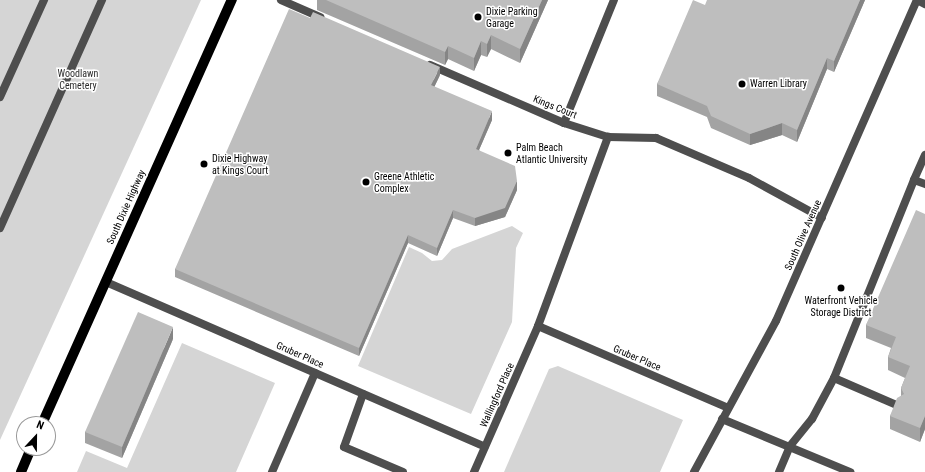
<!DOCTYPE html>
<style>
body{margin:0}
#map{position:relative;width:925px;height:472px;overflow:hidden;background:#fff;font-family:"Roboto Condensed",sans-serif}
div>[style]{position:absolute}
[style*='--x']{left:calc(var(--x)*1px);top:calc(var(--y)*1px);width:calc(var(--w)*1px);rotate:calc(var(--a)*1deg)}
.green>*{inset:0;background:#d5d5d5}
.service>*{height:8px;margin:-4px;padding:0 4px;transform-origin:4px;border-radius:4px;background:#4e4e4e}
.minor>*{height:8px;margin:-4px;padding:0 4px;transform-origin:4px;border-radius:4px;background:#4e4e4e}
.tertiary>*{height:8px;margin:-4px;padding:0 4px;transform-origin:4px;border-radius:4px;background:#4e4e4e}
.primary>*{height:10px;margin:-5px;padding:0 5px;transform-origin:5px;border-radius:5px;background:#000}
.wall>*{inset:0;background:#a3a3a3}
.shaded-wall>*{inset:0;background:#858585}
.building>*{inset:0;background:#bebebe}
.dots>*{width:11px;height:11px;translate:-50% -50%;box-sizing:border-box;border:2px solid #fff;border-radius:50%}
span{translate:-50% -50%;white-space:nowrap;text-align:center;line-height:1.15;-webkit-text-stroke:3px #fff;paint-order:stroke}
.poi-label{font-size:10px;color:#000}
.left{translate:0 -50%;text-align:left}
.park-label{font-size:10px;color:#2c2c2c}
.street-label{font-size:10px;color:#000}
.north{position:absolute;left:16px;top:416px;width:40px;height:40px;box-sizing:border-box;background:#fff;border:1px solid #999;border-radius:50%;rotate:22deg;font-size:11px;font-weight:700;line-height:16px;text-align:center;color:#000}
.north::after{content:'';display:block;margin:auto;width:14px;height:18px;background:#000;clip-path:polygon(50% 0,100% 100%,50% 72%,0 100%)}
</style>
<div id="map">
<div class="green">
<i style="clip-path:polygon(0 0,201px 0,0 440px)"></i>
<i style="clip-path:polygon(512px 226px,523px 233px,516px 248px,512px 322px,471px 414px,358px 366px,409px 247px,422px 253px,432px 261px,442px 260px,452px 249px)"></i>
<i style="clip-path:polygon(182px 343px,275px 383px,236px 472px,77px 472px,86px 451px,127px 468px)"></i>
<i style="clip-path:polygon(558px 366px,683px 420px,660px 472px,504px 472px,549px 369px)"></i>
</div>
<div class="service">
<i style="--x:917;--y:0;--w:9;--a:27"></i>
<i style="--x:0;--y:97;--w:107;--a:-65.6"></i>
<i style="--x:564;--y:123;--w:133;--a:-67.9"></i>
<i style="--x:925;--y:155;--w:27;--a:114"></i>
<i style="--x:914;--y:180;--w:12;--a:20"></i>
<i style="--x:0;--y:228;--w:250;--a:-65.9"></i>
<i style="--x:538;--y:326;--w:202;--a:-69.7"></i>
<i style="--x:834;--y:378;--w:71;--a:23.3"></i>
<i style="--x:363;--y:394;--w:56;--a:109.7"></i>
<i style="--x:344;--y:447;--w:64;--a:23"></i>
<i style="--x:722;--y:419;--w:139;--a:22.5"></i>
<i style="--x:272;--y:472;--w:108;--a:-66.5"></i>
<i style="--x:779;--y:472;--w:28;--a:-67"></i>
<i style="--x:790;--y:446;--w:35;--a:-51"></i>
<i style="--x:812;--y:419;--w:47;--a:-61.8"></i>
<i style="--x:834;--y:378;--w:214;--a:-68"></i>
</div>
<div class="minor">
<i style="--x:281;--y:0;--w:43;--a:23.6"></i>
<i style="--x:430;--y:65;--w:146;--a:23.4"></i>
<i style="--x:564;--y:123;--w:46;--a:17.7"></i>
<i style="--x:608;--y:137;--w:48;--a:1.2"></i>
<i style="--x:656;--y:138;--w:101;--a:23.3"></i>
<i style="--x:749;--y:178;--w:83;--a:28.7"></i>
<i style="--x:106;--y:282;--w:413;--a:23.5"></i>
<i style="--x:474;--y:472;--w:159;--a:-66.3"></i>
<i style="--x:538;--y:326;--w:207;--a:23.3"></i>
</div>
<div class="tertiary">
<i style="--x:694;--y:472;--w:172;--a:-61.5"></i>
<i style="--x:776;--y:321;--w:351;--a:-66.3"></i>
</div>
<div class="primary">
<i style="--x:42;--y:424;--w:465;--a:-65.9"></i>
<i style="--x:21;--y:472;--w:26;--a:-67"></i>
</div>
<div class="wall">
<i style="clip-path:polygon(317px 0,548px 0,520px 63px,491px 49px,487px 57px,481px 55px,474px 71px,448px 59px,445px 65px,317px 10px)"></i>
<i style="clip-path:polygon(865px 0,834px 72px,827px 69px,797px 142px,782px 135px,750px 145px,711px 128px,707px 117px,657px 96px,657px 84px,705px 5px)"></i>
<i style="clip-path:polygon(440px 75px,434px 87px,492px 120px,479px 150px,517px 190px,505px 217px,475px 226px,453px 218px,437px 256px,408px 243px,359px 356px,175px 277px,175px 269px)"></i>
<i style="clip-path:polygon(925px 214px,925px 429px,920px 442px,890px 429px,890px 416px,901px 396px,901px 388px,905px 378px,888px 370px,888px 357px,891px 348px,866px 338px,866px 325px)"></i>
<i style="clip-path:polygon(173px 339px,122px 458px,85px 443px,85px 432px)"></i>
</div>
<div class="shaded-wall">
<i style="clip-path:polygon(542px 0,548px 0,520px 63px,520px 49px)"></i>
<i style="clip-path:polygon(860px 0,865px 0,834px 72px,834px 61px)"></i>
<i style="clip-path:polygon(491px 35px,491px 49px,487px 57px,487px 44px)"></i>
<i style="clip-path:polygon(481px 41px,481px 55px,474px 71px,474px 58px)"></i>
<i style="clip-path:polygon(448px 46px,448px 59px,445px 65px,445px 52px)"></i>
<i style="clip-path:polygon(827px 58px,827px 69px,797px 142px,797px 130px)"></i>
<i style="clip-path:polygon(440px 67px,440px 75px,431px 94px,431px 85px)"></i>
<i style="clip-path:polygon(492px 111px,492px 120px,476px 157px,476px 149px)"></i>
<i style="clip-path:polygon(782px 123px,782px 135px,750px 145px,750px 134px)"></i>
<i style="clip-path:polygon(517px 181px,517px 190px,505px 217px,475px 226px,475px 218px)"></i>
<i style="clip-path:polygon(453px 210px,453px 218px,437px 256px,437px 248px)"></i>
<i style="clip-path:polygon(408px 235px,408px 243px,359px 356px,359px 348px)"></i>
<i style="clip-path:polygon(173px 327px,173px 339px,122px 458px,122px 447px)"></i>
<i style="clip-path:polygon(925px 416px,925px 429px,920px 442px,920px 428px)"></i>
</div>
<div class="building">
<i style="clip-path:polygon(326px 0,542px 0,520px 49px,491px 35px,487px 44px,481px 41px,474px 58px,448px 46px,445px 52px)"></i>
<i style="clip-path:polygon(693px 0,705px 5px,707px 0,860px 0,834px 61px,827px 58px,797px 130px,782px 123px,750px 134px,711px 116px,707px 106px,657px 84px)"></i>
<i style="clip-path:polygon(289px 9px,310px 18px,313px 12px,440px 67px,431px 85px,492px 111px,476px 149px,515px 166px,517px 181px,505px 208px,475px 218px,453px 210px,437px 248px,408px 235px,359px 348px,175px 269px)"></i>
<i style="clip-path:polygon(916px 210px,925px 214px,925px 416px,920px 428px,890px 416px,897px 398px,904px 394px,901px 388px,910px 366px,888px 357px,896px 337px,866px 325px)"></i>
<i style="clip-path:polygon(138px 312px,173px 327px,122px 447px,85px 432px)"></i>
</div>
<div class="dots">
<i style="left:478px;top:17px;background:#000"></i>
<i style="left:742px;top:84px;background:#000"></i>
<i style="left:508px;top:153px;background:#000"></i>
<i style="left:204px;top:164px;background:#000"></i>
<i style="left:366px;top:182px;background:#000"></i>
<i style="left:841px;top:288px;background:#000"></i>
</div>
<div class="poi-label">
<span class="left" style="left:486px;top:17px">Dixie Parking<br>Garage</span>
<span class="left" style="left:750px;top:84px">Warren Library</span>
<span class="left" style="left:516px;top:153px">Palm Beach<br>Atlantic University</span>
<span class="left" style="left:212px;top:164px">Dixie Highway<br>at Kings Court</span>
<span class="left" style="left:374px;top:182px">Greene Athletic<br>Complex</span>
<span style="left:841px;top:306px">Waterfront Vehicle<br>Storage District</span>
</div>
<div class="park-label">
<span style="left:78px;top:79px">Woodlawn<br>Cemetery</span>
</div>
<div class="street-label">
<span style="left:555px;top:107px;rotate:22deg">Kings Court</span>
<span style="left:126px;top:207px;rotate:-66deg">South Dixie Highway</span>
<span style="left:803px;top:235px;rotate:-66deg">South Olive Avenue</span>
<span style="left:300px;top:355px;rotate:24deg">Gruber Place</span>
<span style="left:637px;top:358px;rotate:23deg">Gruber Place</span>
<span style="left:497px;top:395px;rotate:-66deg">Wallingford Place</span>
</div>
<div class="north">N</div>
</div>
